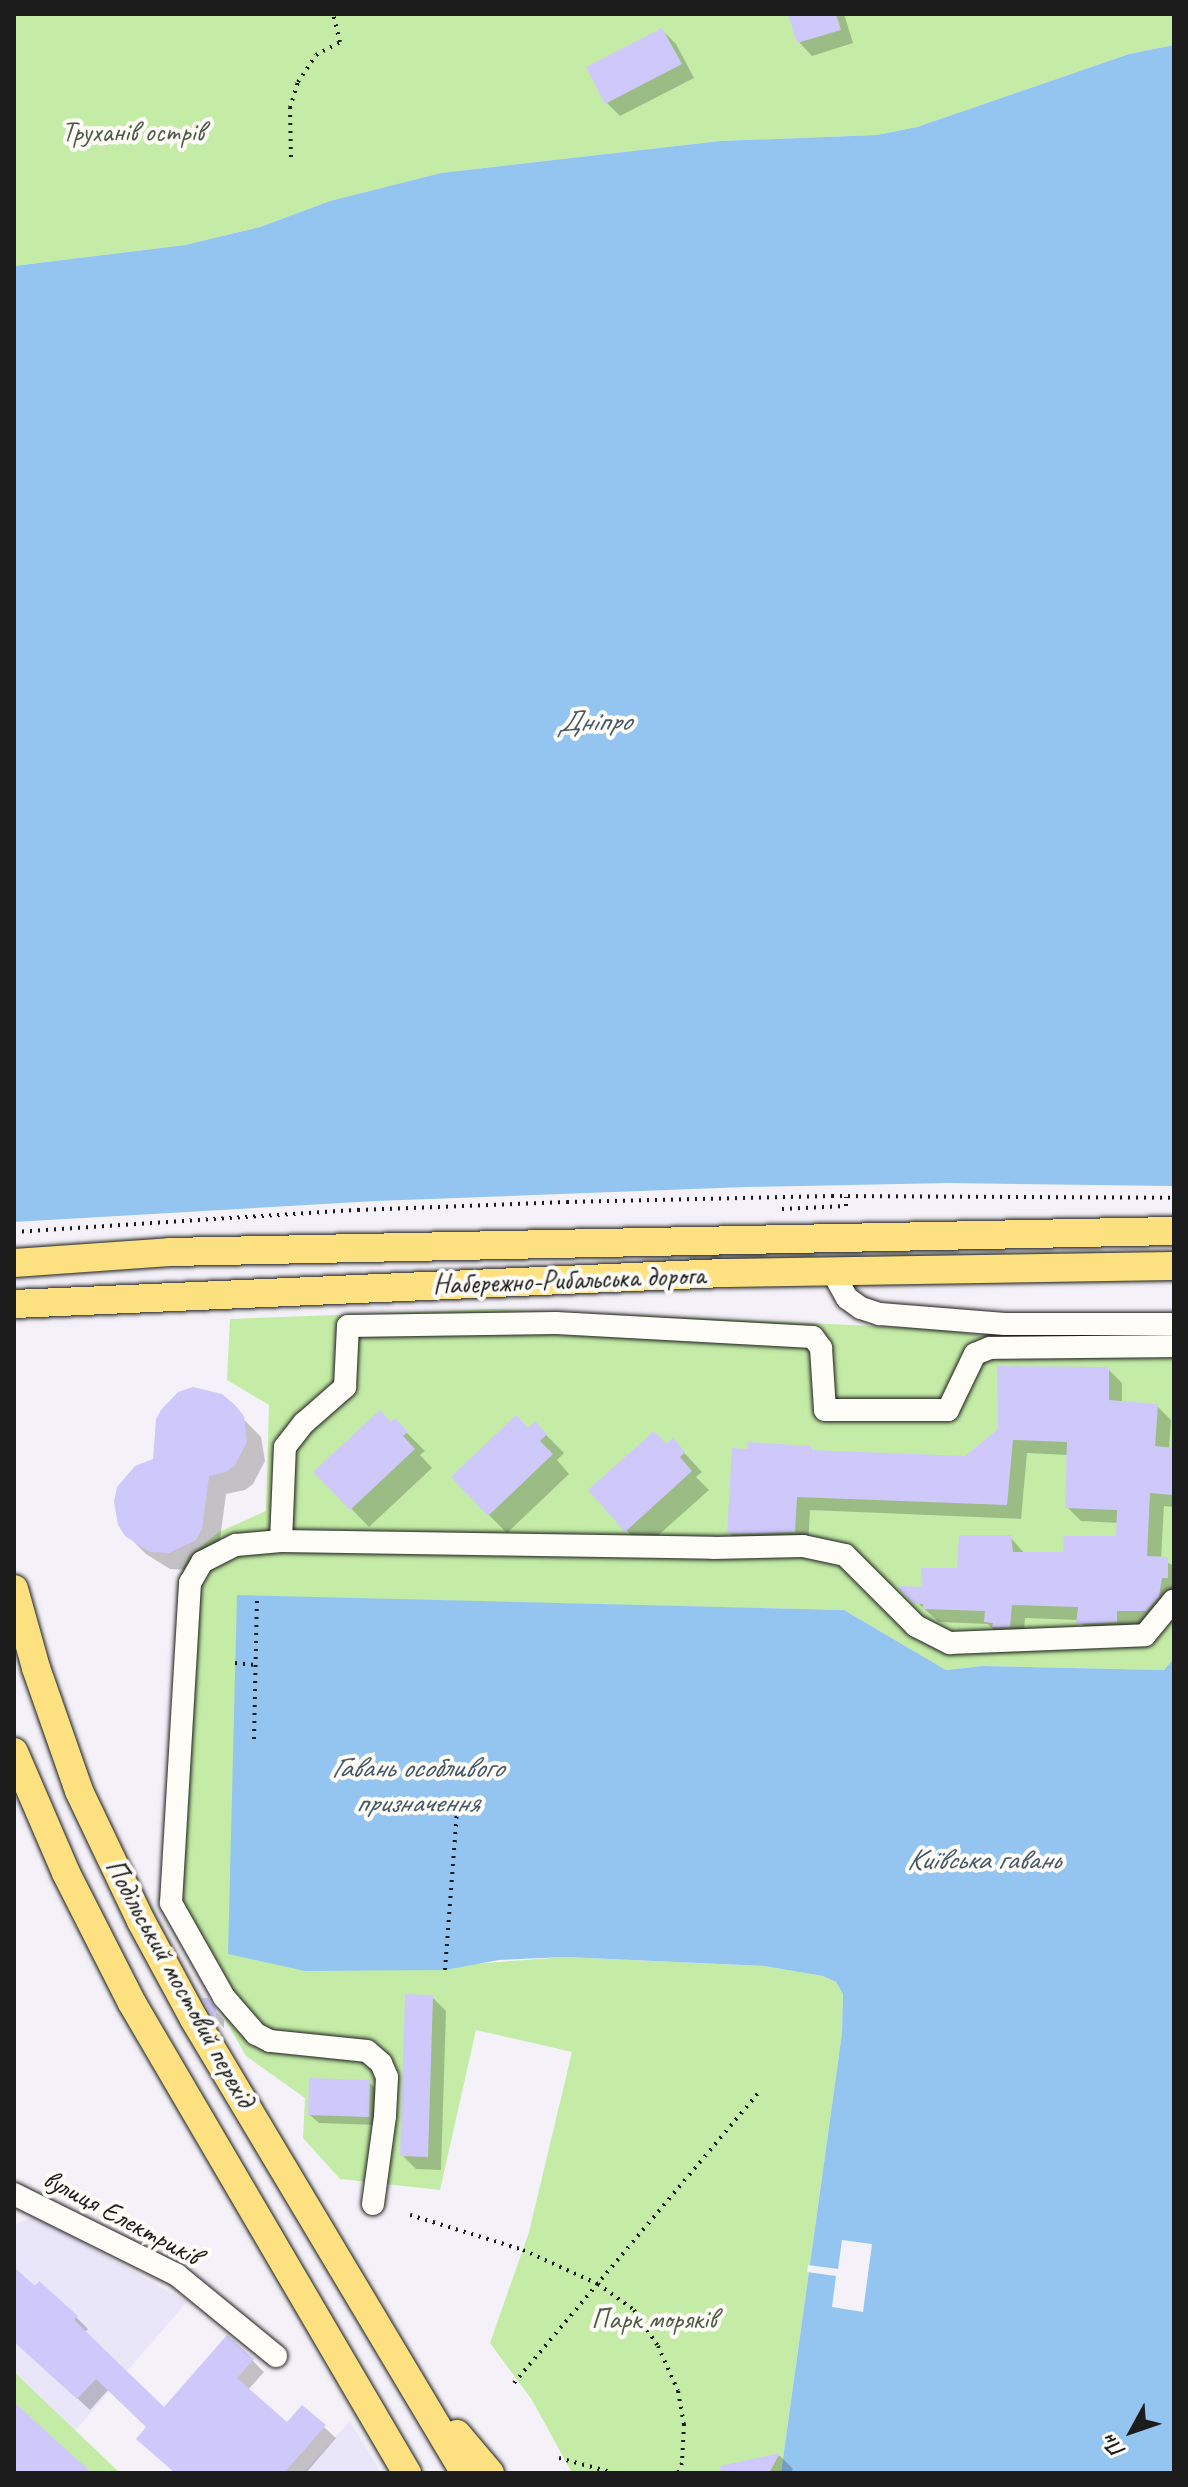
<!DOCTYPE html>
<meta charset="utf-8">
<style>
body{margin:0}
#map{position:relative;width:1188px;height:2487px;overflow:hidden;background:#f4f2f8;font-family:Caveat,sans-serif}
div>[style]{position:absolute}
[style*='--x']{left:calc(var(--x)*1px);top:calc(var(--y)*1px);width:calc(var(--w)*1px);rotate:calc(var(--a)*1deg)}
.built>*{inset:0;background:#e9e6f9}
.green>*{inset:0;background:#c4eca7}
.water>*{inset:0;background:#94c5f0}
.pier>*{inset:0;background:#f4f2f8}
.shadow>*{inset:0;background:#0003}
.building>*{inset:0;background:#cfc9fb}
.path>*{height:4px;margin-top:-2px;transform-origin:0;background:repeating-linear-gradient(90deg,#1c1c1c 0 2px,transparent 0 8px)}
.roads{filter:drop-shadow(0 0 2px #1c1c1c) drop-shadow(0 0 2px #1c1c1c)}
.minor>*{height:22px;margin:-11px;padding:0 11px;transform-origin:11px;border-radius:11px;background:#fdfcf7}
.major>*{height:28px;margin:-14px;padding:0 14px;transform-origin:14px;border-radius:14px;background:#fde080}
span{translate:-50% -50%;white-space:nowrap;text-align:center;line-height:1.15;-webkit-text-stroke:8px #fdfcf7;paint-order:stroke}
.park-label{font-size:28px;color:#4e5a46}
.street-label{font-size:28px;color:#1c1c1c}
.water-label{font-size:30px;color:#465766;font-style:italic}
.frame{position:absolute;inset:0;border:16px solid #1c1c1c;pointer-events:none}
.north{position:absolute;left:1092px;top:2391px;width:80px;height:80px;-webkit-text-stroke:6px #fdfcf7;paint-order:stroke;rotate:230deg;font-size:22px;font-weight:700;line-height:32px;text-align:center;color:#1c1c1c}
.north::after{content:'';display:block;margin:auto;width:28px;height:36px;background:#1c1c1c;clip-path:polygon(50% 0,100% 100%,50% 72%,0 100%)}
</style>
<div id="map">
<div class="built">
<i style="clip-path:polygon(35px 2216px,187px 2302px,67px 2440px,14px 2473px,14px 2225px)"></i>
<i style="clip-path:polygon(350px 2421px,381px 2473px,303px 2473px)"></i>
</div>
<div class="green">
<i style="clip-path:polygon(14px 14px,1174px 14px,1174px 45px,1129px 54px,917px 127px,877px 135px,720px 141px,441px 173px,330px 201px,260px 227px,185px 245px,14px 266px)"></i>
<i style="clip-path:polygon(494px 1309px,940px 1329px,990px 1337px,1174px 1337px,1174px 1658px,1164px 1670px,983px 1666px,946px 1670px,844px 1610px,237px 1596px,473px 1964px,565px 1957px,764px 1966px,823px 1976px,836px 1982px,843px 1994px,842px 2033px,781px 2473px,572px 2473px,532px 2400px,490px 2343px,529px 2232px,572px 2052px,476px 2030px,440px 2190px,340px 2179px,303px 2138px,305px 2098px,246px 2056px,172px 1926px,178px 1579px,188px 1557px,219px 1532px,266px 1511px,269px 1405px,227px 1380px,230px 1319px)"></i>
<i style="clip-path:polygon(14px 2372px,120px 2473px,14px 2473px)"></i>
</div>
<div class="water">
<i style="clip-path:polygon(1174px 45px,1174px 1186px,949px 1183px,746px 1187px,376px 1201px,14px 1222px,14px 266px,185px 245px,260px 227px,330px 201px,441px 173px,720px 141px,877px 135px,917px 127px,1129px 54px)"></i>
<i style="clip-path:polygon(237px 1595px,844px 1610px,946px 1670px,983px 1666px,1164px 1670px,1174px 1658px,1174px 2473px,781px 2473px,842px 2033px,843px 1994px,836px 1982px,823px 1976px,764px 1966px,566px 1957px,499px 1960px,445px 1970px,305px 1971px,228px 1954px)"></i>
</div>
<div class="pier">
<i style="clip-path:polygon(842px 2240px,872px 2244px,863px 2312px,832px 2307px,836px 2276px,807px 2272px,808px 2265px,838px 2269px)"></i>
</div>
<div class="shadow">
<i style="clip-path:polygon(790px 14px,844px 14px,853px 43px,812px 56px,799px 42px)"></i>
<i style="clip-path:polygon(662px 30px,676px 44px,694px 78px,620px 116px,607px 103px)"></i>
<i style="clip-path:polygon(1108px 1369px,1122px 1383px,1122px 1403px,1157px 1406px,1171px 1420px,1169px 1449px,1174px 1450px,1174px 1507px,1164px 1506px,1161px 1559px,1174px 1566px,1174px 1599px,1161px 1625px,1131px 1624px,1131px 1636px,1093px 1637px,1079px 1620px,1025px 1618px,1023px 1640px,1000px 1636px,988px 1624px,939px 1622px,902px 1589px,924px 1589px,1010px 1537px,1025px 1554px,1065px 1554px,1118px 1538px,1119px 1523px,1081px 1521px,1067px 1507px,1068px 1455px,1027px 1453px,1021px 1519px,810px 1510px,808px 1546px,743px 1547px,729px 1533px,810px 1448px,815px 1453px,966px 1458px)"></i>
<i style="clip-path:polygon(221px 1396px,261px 1437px,265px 1461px,253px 1484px,245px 1490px,226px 1494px,219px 1547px,188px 1570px,170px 1569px,146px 1554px,127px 1535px,155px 1460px)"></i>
<i style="clip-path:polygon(395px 1421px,425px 1451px,420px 1455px,432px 1468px,369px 1527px,316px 1472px)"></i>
<i style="clip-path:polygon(535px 1424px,564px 1453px,557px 1460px,569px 1474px,507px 1533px,489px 1515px,529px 1430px)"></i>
<i style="clip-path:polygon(673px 1441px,702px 1472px,696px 1477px,709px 1490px,644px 1548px,626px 1530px)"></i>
<i style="clip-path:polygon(432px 1997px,446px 2011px,441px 2170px,416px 2169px,402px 2155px)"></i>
<i style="clip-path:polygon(205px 2000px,224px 2020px,224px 2028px,217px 2021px)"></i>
<i style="clip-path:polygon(369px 2082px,378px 2091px,377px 2125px,319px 2123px,310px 2115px)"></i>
<i style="clip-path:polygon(14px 2270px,76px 2317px,88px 2329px,84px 2333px,164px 2410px,252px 2360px,264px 2372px,248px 2390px,287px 2425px,324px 2427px,336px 2438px,306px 2473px,176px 2473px,149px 2428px,109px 2389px,90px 2410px,14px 2340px)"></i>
<i style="clip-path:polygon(780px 2456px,793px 2469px,790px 2473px,737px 2473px,754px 2461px)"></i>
</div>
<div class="building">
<i style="clip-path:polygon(788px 14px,836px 14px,841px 30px,797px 43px)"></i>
<i style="clip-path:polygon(662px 28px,682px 64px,605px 104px,586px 67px)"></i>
<i style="clip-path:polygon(997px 1366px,1109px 1367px,1109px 1400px,1158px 1404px,1155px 1446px,1174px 1448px,1174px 1495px,1150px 1493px,1147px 1556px,1168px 1557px,1168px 1578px,1162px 1578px,1159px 1597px,1146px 1611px,1117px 1611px,1117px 1622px,1076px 1624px,1078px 1607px,1012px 1605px,1010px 1627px,992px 1627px,993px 1623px,984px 1622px,985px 1611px,923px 1609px,923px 1604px,914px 1604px,900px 1590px,900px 1586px,922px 1587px,921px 1568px,957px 1568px,959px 1535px,1011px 1535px,1013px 1552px,1063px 1552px,1064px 1536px,1116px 1536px,1117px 1510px,1065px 1508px,1067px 1442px,1013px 1440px,1007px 1505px,797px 1497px,795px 1532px,727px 1534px,732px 1448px,748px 1449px,748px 1442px,811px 1446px,811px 1450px,965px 1456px,998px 1429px)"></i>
<i style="clip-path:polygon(193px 1387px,222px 1394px,235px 1405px,244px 1416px,247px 1442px,235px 1465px,226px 1472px,209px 1476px,202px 1529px,196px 1540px,169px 1553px,150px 1552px,125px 1536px,118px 1525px,114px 1502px,117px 1487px,135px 1466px,153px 1459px,156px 1419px,161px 1410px,178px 1392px)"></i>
<i style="clip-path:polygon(380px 1410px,391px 1422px,395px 1418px,408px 1432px,403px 1436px,415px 1449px,350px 1510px,313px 1472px)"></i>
<i style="clip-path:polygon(516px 1415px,528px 1428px,535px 1421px,547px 1434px,540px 1441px,553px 1454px,488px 1516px,451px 1477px)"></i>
<i style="clip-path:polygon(654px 1431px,666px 1444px,673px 1438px,685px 1452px,680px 1457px,692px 1471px,625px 1532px,588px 1490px)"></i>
<i style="clip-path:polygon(405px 1994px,433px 1995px,428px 2157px,400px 2156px)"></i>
<i style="clip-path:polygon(202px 1998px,208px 1998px,216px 2009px,216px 2022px)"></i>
<i style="clip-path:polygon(309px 2078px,370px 2080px,369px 2117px,308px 2115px)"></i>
<i style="clip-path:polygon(14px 2267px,35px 2286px,39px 2281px,78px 2316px,74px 2320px,164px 2407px,227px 2335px,254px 2359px,237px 2378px,287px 2422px,302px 2405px,326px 2425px,284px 2473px,175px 2473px,136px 2439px,146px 2427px,96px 2379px,77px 2399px,14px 2342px)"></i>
<i style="clip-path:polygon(14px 2402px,92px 2473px,14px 2473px)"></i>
<i style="clip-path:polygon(780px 2453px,769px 2473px,721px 2473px,720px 2466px)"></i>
</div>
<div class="path">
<i style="--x:291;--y:157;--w:49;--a:-91.2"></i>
<i style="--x:290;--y:108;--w:27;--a:-73"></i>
<i style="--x:298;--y:82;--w:32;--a:-56"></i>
<i style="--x:316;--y:55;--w:27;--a:-28"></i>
<i style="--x:340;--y:42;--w:29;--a:-104"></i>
<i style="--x:782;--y:1209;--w:64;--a:-2.7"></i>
<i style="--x:846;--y:1206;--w:9;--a:-90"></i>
<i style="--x:14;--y:1232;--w:345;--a:-3.7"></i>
<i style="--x:358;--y:1210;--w:209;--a:-2.2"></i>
<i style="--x:567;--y:1202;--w:265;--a:-1.3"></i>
<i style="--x:832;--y:1196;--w:342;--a:0.3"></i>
<i style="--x:235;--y:1663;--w:20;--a:6"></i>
<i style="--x:254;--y:1739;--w:143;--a:-88.8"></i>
<i style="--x:445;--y:1970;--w:173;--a:-85.7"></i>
<i style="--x:410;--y:2215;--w:118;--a:17.2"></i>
<i style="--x:523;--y:2250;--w:82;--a:24.4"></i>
<i style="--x:598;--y:2284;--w:44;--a:35.8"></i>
<i style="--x:634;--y:2310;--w:43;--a:56.3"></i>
<i style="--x:658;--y:2346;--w:49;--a:66"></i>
<i style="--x:678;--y:2391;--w:34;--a:80"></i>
<i style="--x:684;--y:2424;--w:39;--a:93"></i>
<i style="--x:682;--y:2463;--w:11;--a:112"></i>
<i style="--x:514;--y:2383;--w:383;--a:-49.9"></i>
<i style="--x:559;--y:2458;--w:57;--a:15.3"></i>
</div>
<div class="roads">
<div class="minor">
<i style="--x:832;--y:1271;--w:31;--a:61"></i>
<i style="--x:847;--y:1298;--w:17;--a:36"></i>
<i style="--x:861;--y:1308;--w:20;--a:18"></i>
<i style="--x:880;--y:1314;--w:125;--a:4.6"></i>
<i style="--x:1005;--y:1324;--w:169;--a:0"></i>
<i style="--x:281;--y:1541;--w:94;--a:-87.6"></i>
<i style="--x:285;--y:1447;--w:31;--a:-52"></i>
<i style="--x:304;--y:1423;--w:55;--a:-41.3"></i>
<i style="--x:345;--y:1387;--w:61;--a:-87.2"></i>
<i style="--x:348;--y:1326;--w:208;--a:-0.8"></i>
<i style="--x:556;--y:1323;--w:257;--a:3.1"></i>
<i style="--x:813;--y:1337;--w:14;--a:54"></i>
<i style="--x:821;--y:1348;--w:62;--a:86.3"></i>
<i style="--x:825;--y:1410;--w:123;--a:0"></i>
<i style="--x:948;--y:1410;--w:62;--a:-64.3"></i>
<i style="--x:975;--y:1354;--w:16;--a:-22"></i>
<i style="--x:990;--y:1348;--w:184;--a:-0.6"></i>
<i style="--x:14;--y:2194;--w:182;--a:26.4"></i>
<i style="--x:177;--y:2275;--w:128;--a:39.3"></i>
<i style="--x:373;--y:2204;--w:89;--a:-82.2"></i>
<i style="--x:385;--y:2116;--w:39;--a:-87"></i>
<i style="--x:387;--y:2077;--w:15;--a:-113"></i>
<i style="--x:381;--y:2063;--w:18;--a:-139"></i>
<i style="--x:367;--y:2051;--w:98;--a:-174.1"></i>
<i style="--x:270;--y:2041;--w:16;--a:-153"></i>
<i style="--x:256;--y:2034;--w:49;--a:-130.9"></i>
<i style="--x:224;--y:1997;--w:108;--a:-119.4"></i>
<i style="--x:171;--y:1903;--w:321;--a:-86.6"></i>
<i style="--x:190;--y:1583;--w:24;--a:-60"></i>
<i style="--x:202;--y:1562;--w:38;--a:-27"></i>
<i style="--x:236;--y:1545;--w:45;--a:-5.1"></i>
<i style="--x:281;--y:1541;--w:432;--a:0.9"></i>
<i style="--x:713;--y:1548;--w:90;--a:-1.3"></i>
<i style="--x:803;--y:1546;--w:43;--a:12.1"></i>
<i style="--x:845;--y:1555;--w:100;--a:45"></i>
<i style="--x:916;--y:1626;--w:38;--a:27"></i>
<i style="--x:950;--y:1643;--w:195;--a:-2.3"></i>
<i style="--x:1145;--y:1635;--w:45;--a:-50.4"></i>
</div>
<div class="major">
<i style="--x:14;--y:1263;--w:156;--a:-4"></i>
<i style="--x:170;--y:1252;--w:1004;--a:-1.2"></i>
<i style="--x:14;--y:1304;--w:712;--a:-2.5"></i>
<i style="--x:725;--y:1273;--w:449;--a:-0.9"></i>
<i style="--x:14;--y:1589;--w:82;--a:74.4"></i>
<i style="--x:36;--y:1668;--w:130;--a:70.7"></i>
<i style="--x:79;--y:1791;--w:144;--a:64.5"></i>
<i style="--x:141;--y:1921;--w:111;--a:61.6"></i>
<i style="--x:194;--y:2019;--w:529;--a:59.17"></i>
<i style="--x:14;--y:1752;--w:132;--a:66.7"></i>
<i style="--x:66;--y:1873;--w:146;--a:63.1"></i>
<i style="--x:132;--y:2003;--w:545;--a:59.67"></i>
<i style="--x:457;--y:2434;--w:51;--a:49.8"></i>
</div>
</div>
<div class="park-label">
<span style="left:133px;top:132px">Труханів острів</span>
<span style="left:654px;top:2319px">Парк моряків</span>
</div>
<div class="street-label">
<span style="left:569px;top:1280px;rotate:-2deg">Набережно-Рибальська дорога</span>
<span style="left:180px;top:1983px;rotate:61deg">Подільський мостовий перехід</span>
<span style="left:122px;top:2217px;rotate:28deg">вулиця Електриків</span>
</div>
<div class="water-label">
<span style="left:594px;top:721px;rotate:-1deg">Дніпро</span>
<span style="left:417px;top:1784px">Гавань особливого<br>призначення</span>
<span style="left:983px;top:1859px">Київська гавань</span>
</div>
<div class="frame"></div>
<div class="north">Пн</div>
</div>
